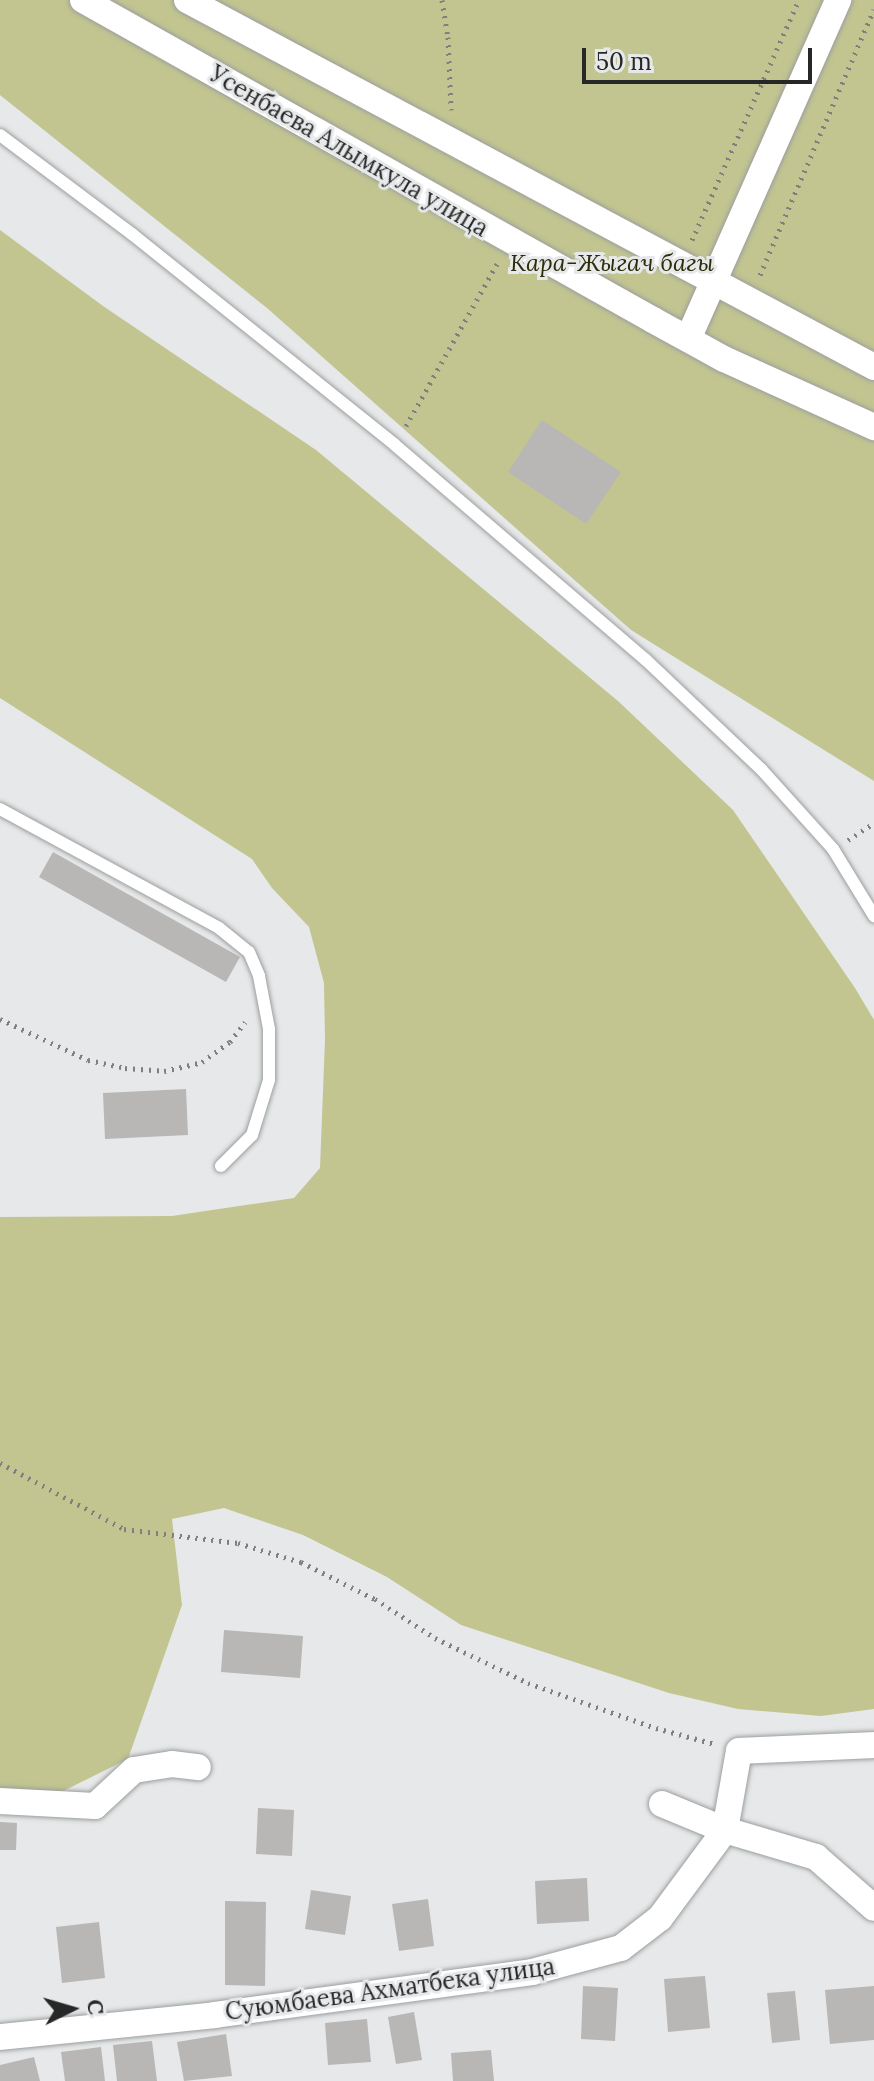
<!DOCTYPE html>
<meta charset="utf-8">
<style>
body{margin:0}
#map{position:relative;width:874px;height:2081px;overflow:hidden;background:#e6e8e9;font-family:Lora,serif}
div>[style]{position:absolute}
[style*='--x']{left:calc(var(--x)*1px);top:calc(var(--y)*1px);width:calc(var(--w)*1px);rotate:calc(var(--a)*1deg)}
.green>*{inset:0;background:#c2c590}
.building>*{inset:0;background:#b8b7b5}
.path>*{height:5px;margin-top:-2.5px;transform-origin:0;background:repeating-linear-gradient(90deg,#7e8080 0 2px,transparent 0 8px)}
.roads{filter:drop-shadow(0 0 2px #9c9e9f) drop-shadow(0 0 2px #9c9e9f)}
.lane>*{height:12px;margin:-6px;padding:0 6px;transform-origin:6px;border-radius:6px;background:#fff}
.street>*{height:26px;margin:-13px;padding:0 13px;transform-origin:13px;border-radius:13px;background:#fff}
span{translate:-50% -50%;white-space:nowrap;text-align:center;line-height:1.15;-webkit-text-stroke:6px #e6e8e9;paint-order:stroke}
.street-label{font-size:24px;color:#262727}
.park-label{font-size:24px;color:#2c2d08;font-style:italic}
.north{position:absolute;left:32px;top:1969px;width:80px;height:80px;-webkit-text-stroke:6px #e6e8e9;paint-order:stroke;rotate:85deg;font-size:22px;font-weight:700;line-height:32px;text-align:center;color:#262727}
.north::after{content:'';display:block;margin:auto;width:28px;height:36px;background:#262727;clip-path:polygon(50% 0,100% 100%,50% 72%,0 100%)}
.scale{position:absolute;left:582px;top:48px;width:230px;height:36px;box-sizing:border-box;border:4px solid #262727;border-top:0;padding-left:10px;font-size:24px;line-height:28px;white-space:nowrap;color:#262727;-webkit-text-stroke:6px #e6e8e9;paint-order:stroke}
</style>
<div id="map">
<div class="green">
<i style="clip-path:polygon(0 0,874px 0,874px 781px,631px 630px,267px 308px,0 95px)"></i>
<i style="clip-path:polygon(0 230px,103px 306px,316px 450px,618px 701px,733px 810px,855px 988px,874px 1020px,874px 1709px,821px 1716px,738px 1709px,669px 1693px,461px 1625px,387px 1577px,303px 1535px,224px 1508px,172px 1519px,182px 1605px,128px 1759px,57px 1794px,0 1791px,0 1217px,172px 1216px,294px 1198px,320px 1168px,325px 1040px,324px 983px,309px 927px,272px 888px,252px 859px,0 698px)"></i>
</div>
<div class="building">
<i style="clip-path:polygon(542px 420px,621px 472px,586px 524px,508px 472px)"></i>
<i style="clip-path:polygon(53px 852px,240px 957px,226px 982px,39px 877px)"></i>
<i style="clip-path:polygon(186px 1089px,188px 1135px,105px 1139px,103px 1093px)"></i>
<i style="clip-path:polygon(224px 1630px,303px 1636px,300px 1678px,221px 1672px)"></i>
<i style="clip-path:polygon(258px 1808px,294px 1810px,292px 1856px,256px 1854px)"></i>
<i style="clip-path:polygon(0 1822px,17px 1823px,16px 1850px,0 1850px)"></i>
<i style="clip-path:polygon(587px 1878px,589px 1921px,537px 1924px,535px 1881px)"></i>
<i style="clip-path:polygon(311px 1890px,351px 1896px,345px 1935px,305px 1929px)"></i>
<i style="clip-path:polygon(428px 1899px,434px 1946px,399px 1951px,392px 1904px)"></i>
<i style="clip-path:polygon(225px 1901px,266px 1902px,265px 1986px,225px 1985px)"></i>
<i style="clip-path:polygon(99px 1922px,105px 1978px,62px 1983px,56px 1927px)"></i>
<i style="clip-path:polygon(705px 1976px,710px 2028px,668px 2032px,664px 1979px)"></i>
<i style="clip-path:polygon(583px 1986px,618px 1988px,615px 2041px,581px 2039px)"></i>
<i style="clip-path:polygon(874px 1986px,874px 2040px,830px 2044px,825px 1990px)"></i>
<i style="clip-path:polygon(795px 1991px,800px 2040px,772px 2043px,767px 1993px)"></i>
<i style="clip-path:polygon(414px 2012px,422px 2060px,396px 2064px,388px 2017px)"></i>
<i style="clip-path:polygon(367px 2019px,371px 2062px,328px 2065px,325px 2023px)"></i>
<i style="clip-path:polygon(226px 2034px,232px 2076px,184px 2081px,177px 2042px)"></i>
<i style="clip-path:polygon(152px 2041px,157px 2081px,117px 2081px,113px 2045px)"></i>
<i style="clip-path:polygon(101px 2047px,105px 2081px,65px 2081px,61px 2052px)"></i>
<i style="clip-path:polygon(491px 2050px,494px 2081px,453px 2081px,451px 2053px)"></i>
<i style="clip-path:polygon(34px 2057px,40px 2081px,0 2081px,0 2065px)"></i>
</div>
<div class="path">
<i style="--x:442;--y:0;--w:37;--a:81"></i>
<i style="--x:448;--y:37;--w:73;--a:87.6"></i>
<i style="--x:692;--y:240;--w:263;--a:-66"></i>
<i style="--x:760;--y:275;--w:289;--a:-66.8"></i>
<i style="--x:406;--y:426;--w:186;--a:-60.7"></i>
<i style="--x:848;--y:840;--w:31;--a:-33"></i>
<i style="--x:0;--y:1019;--w:97;--a:25"></i>
<i style="--x:88;--y:1060;--w:38;--a:12"></i>
<i style="--x:125;--y:1068;--w:39;--a:4"></i>
<i style="--x:164;--y:1071;--w:39;--a:-13"></i>
<i style="--x:202;--y:1062;--w:34;--a:-36"></i>
<i style="--x:230;--y:1042;--w:25;--a:-53"></i>
<i style="--x:0;--y:1463;--w:140;--a:28"></i>
<i style="--x:124;--y:1529;--w:115;--a:7"></i>
<i style="--x:238;--y:1543;--w:66;--a:16.8"></i>
<i style="--x:301;--y:1562;--w:83;--a:26.6"></i>
<i style="--x:375;--y:1599;--w:72;--a:33"></i>
<i style="--x:435;--y:1638;--w:103;--a:25.8"></i>
<i style="--x:528;--y:1683;--w:136;--a:19.4"></i>
<i style="--x:656;--y:1728;--w:61;--a:15.2"></i>
</div>
<div class="roads">
<div class="lane">
<i style="--x:0;--y:135;--w:165;--a:36.9"></i>
<i style="--x:132;--y:234;--w:337;--a:38.7"></i>
<i style="--x:395;--y:445;--w:330;--a:40.6"></i>
<i style="--x:646;--y:660;--w:158;--a:43.5"></i>
<i style="--x:761;--y:769;--w:108;--a:48"></i>
<i style="--x:833;--y:849;--w:79;--a:58.5"></i>
<i style="--x:0;--y:809;--w:249;--a:28.5"></i>
<i style="--x:219;--y:928;--w:38;--a:39"></i>
<i style="--x:249;--y:952;--w:26;--a:67"></i>
<i style="--x:259;--y:976;--w:54;--a:79.3"></i>
<i style="--x:269;--y:1029;--w:51;--a:90"></i>
<i style="--x:269;--y:1080;--w:58;--a:107.2"></i>
<i style="--x:252;--y:1135;--w:44;--a:135"></i>
</div>
<div class="street">
<i style="--x:83;--y:0;--w:654;--a:29.31"></i>
<i style="--x:653;--y:320;--w:81;--a:28.8"></i>
<i style="--x:724;--y:359;--w:165;--a:24.4"></i>
<i style="--x:187;--y:0;--w:779;--a:28.11"></i>
<i style="--x:688;--y:339;--w:371;--a:-66.1"></i>
<i style="--x:0;--y:1801;--w:95;--a:3"></i>
<i style="--x:95;--y:1806;--w:53;--a:-42.7"></i>
<i style="--x:134;--y:1770;--w:38;--a:-9"></i>
<i style="--x:172;--y:1764;--w:26;--a:7"></i>
<i style="--x:662;--y:1804;--w:68;--a:22.4"></i>
<i style="--x:725;--y:1830;--w:95;--a:16.5"></i>
<i style="--x:816;--y:1857;--w:77;--a:41.3"></i>
<i style="--x:0;--y:2037;--w:216;--a:-5.8"></i>
<i style="--x:215;--y:2015;--w:320;--a:-7.7"></i>
<i style="--x:532;--y:1972;--w:92;--a:-15.1"></i>
<i style="--x:621;--y:1948;--w:49;--a:-37.6"></i>
<i style="--x:660;--y:1918;--w:109;--a:-53.5"></i>
<i style="--x:725;--y:1830;--w:80;--a:-80"></i>
<i style="--x:739;--y:1751;--w:135;--a:-2.5"></i>
</div>
</div>
<div class="street-label">
<span style="left:349px;top:151px;rotate:30deg">Усенбаева Алымкула улица</span>
<span style="left:390px;top:1989px;rotate:-8deg">Суюмбаева Ахматбека улица</span>
</div>
<div class="park-label">
<span style="left:612px;top:263px">Кара-Жыгач багы</span>
</div>
<div class="north">С</div>
<div class="scale">50 m</div>
</div>
